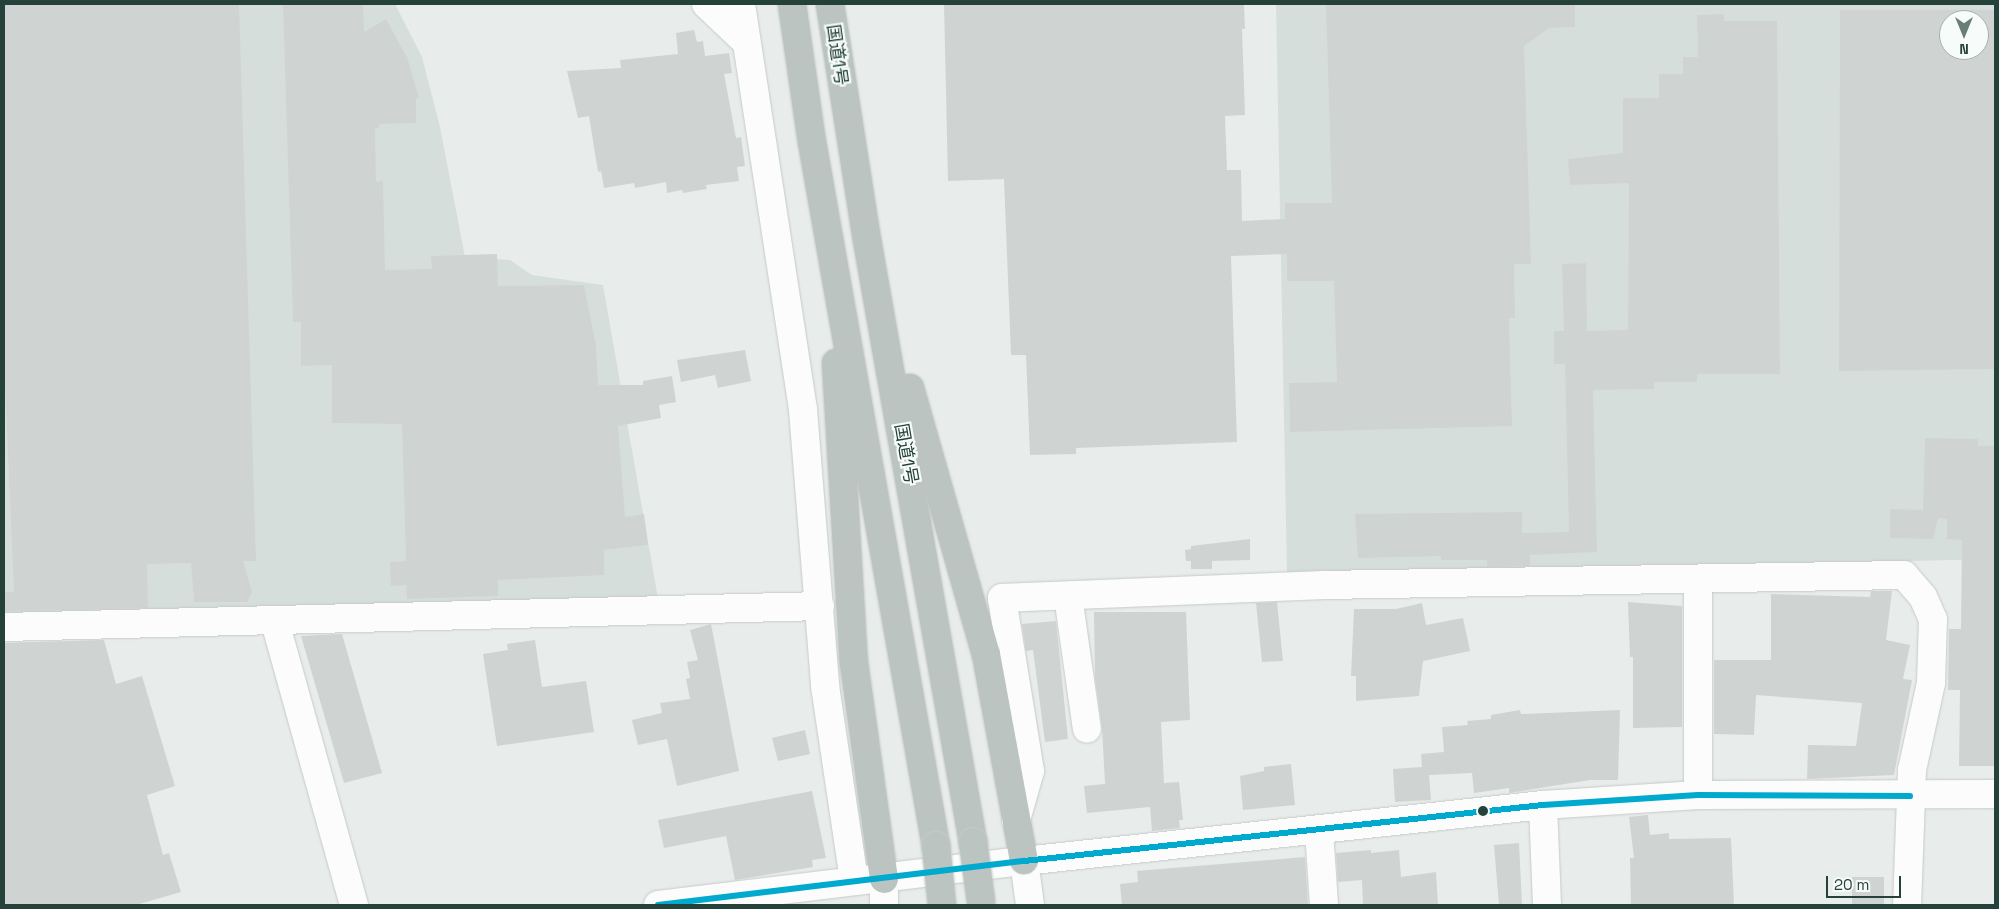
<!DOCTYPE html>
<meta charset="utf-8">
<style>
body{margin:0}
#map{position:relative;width:1999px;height:909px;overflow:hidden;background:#e8edeb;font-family:"Space Grotesk","Noto Sans JP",sans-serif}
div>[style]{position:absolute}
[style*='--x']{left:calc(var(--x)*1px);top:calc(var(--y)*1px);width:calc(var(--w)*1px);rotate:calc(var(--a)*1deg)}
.built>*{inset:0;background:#d6dedb}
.building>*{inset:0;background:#cfd4d2}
.roads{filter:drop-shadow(0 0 1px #c5cac8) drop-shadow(0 0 1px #c5cac8)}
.minor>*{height:28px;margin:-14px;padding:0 14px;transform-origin:14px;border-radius:14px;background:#fcfcfc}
.highway>*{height:28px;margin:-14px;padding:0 14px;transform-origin:14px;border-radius:14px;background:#bcc4c2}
.bridges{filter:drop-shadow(0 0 1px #c3ccc9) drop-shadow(0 0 1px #c3ccc9)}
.highway-bridge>*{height:28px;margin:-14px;padding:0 14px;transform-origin:14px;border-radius:14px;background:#bcc4c2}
.bus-1>*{height:6px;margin:-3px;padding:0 3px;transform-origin:3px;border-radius:3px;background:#00a9ce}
.dots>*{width:14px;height:14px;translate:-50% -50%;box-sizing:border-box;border:2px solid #f7fbf9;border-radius:50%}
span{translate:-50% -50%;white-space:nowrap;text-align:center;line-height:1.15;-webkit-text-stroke:4.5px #f7fbf9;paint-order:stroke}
.street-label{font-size:18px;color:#24423a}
.frame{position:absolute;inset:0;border:5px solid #24423a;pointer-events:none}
.north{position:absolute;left:1939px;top:10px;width:50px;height:50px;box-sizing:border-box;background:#f7fbf9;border:1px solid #a3b1ad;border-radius:50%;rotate:180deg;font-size:14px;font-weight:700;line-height:20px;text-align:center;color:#24423a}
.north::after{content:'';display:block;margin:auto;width:18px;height:22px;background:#697e78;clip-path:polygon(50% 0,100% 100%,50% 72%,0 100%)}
.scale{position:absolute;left:1826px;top:876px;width:75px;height:22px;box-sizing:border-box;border:2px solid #24423a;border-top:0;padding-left:6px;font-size:15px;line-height:18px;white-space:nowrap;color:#24423a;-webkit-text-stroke:4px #f7fbf9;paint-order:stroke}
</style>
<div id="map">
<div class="built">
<i style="clip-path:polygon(4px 4px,395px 4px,422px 57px,440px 127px,465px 257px,510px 260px,532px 275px,603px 285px,659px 604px,4px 620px)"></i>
<i style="clip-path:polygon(evenodd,1276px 4px,1995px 4px,1995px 559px,1287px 575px,1276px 4px,1949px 20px,1979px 20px,1979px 50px,1949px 50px,1949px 20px)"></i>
</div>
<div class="building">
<i style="clip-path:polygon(4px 4px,239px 4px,256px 561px,243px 561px,252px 592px,247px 602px,194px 602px,191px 563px,147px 564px,148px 608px,4px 611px,4px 592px,14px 592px,4px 361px)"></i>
<i style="clip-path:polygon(283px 4px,363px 4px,364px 32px,386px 19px,407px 57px,419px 98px,416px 98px,416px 123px,379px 124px,379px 128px,375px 128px,376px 182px,383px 181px,385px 270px,432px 269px,431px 256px,497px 254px,498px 286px,584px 285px,596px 346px,598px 385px,643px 385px,643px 381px,672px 376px,676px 402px,659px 405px,661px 418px,618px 426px,625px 517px,644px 514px,648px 545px,604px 550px,604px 575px,498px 580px,498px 596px,407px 599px,406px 585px,391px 586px,390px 562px,406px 561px,402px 424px,332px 423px,332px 365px,301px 366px,301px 322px,293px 322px)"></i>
<i style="clip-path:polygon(944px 4px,1244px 4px,1245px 29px,1242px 29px,1245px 115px,1225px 116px,1227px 170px,1241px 170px,1242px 221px,1285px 219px,1285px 203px,1332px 203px,1326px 4px,1575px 4px,1575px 27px,1549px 28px,1524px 46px,1531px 264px,1514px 264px,1515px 318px,1509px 318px,1512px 426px,1290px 432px,1289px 383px,1337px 382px,1334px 281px,1287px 281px,1287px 254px,1231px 256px,1237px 442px,1076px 448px,1076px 454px,1030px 455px,1026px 355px,1011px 355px,1004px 179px,948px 181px)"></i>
<i style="clip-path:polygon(evenodd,1840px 10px,1995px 10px,1995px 369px,1839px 371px,1840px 10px,1949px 20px,1979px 20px,1979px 50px,1949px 50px,1949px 20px)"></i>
<i style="clip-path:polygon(1724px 14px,1724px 21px,1777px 21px,1780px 374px,1697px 374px,1697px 382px,1654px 382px,1654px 389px,1593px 390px,1597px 552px,1530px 555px,1530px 566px,1487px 567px,1487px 560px,1441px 560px,1441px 556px,1358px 558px,1355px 514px,1522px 512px,1522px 533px,1569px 532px,1565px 364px,1554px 364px,1554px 331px,1564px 331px,1562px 264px,1586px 263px,1587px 331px,1628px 330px,1629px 183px,1570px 185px,1568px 159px,1623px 153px,1623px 98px,1659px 98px,1659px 74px,1683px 74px,1683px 57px,1698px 57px,1697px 15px)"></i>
<i style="clip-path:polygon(694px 30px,697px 42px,703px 41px,705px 56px,729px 53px,732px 73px,724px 74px,736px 138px,741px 137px,745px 166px,737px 167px,739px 181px,706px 185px,707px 189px,683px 193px,682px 190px,667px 193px,666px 182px,635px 188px,634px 183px,604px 188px,601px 171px,598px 172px,589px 116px,578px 118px,567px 71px,621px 68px,620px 60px,678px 54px,676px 33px)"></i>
<i style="clip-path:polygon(745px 350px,751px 381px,718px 388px,715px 375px,681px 382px,677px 360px)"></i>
<i style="clip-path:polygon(1925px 438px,1978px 439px,1978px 446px,1995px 446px,1995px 766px,1959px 766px,1960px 690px,1948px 690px,1949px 629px,1961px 629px,1962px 540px,1947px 539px,1947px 519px,1938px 518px,1933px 539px,1890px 538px,1890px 509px,1923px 510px)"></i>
<i style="clip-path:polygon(1250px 539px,1250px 560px,1212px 561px,1212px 569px,1191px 569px,1191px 561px,1186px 561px,1185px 550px,1191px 549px,1191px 546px)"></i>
<i style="clip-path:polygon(1871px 591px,1892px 591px,1886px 640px,1910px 645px,1903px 679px,1912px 680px,1894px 775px,1807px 779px,1808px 745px,1856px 746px,1862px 703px,1756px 695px,1754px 735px,1714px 734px,1714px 660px,1771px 660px,1771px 594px,1870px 597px)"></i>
<i style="clip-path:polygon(1277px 602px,1283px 661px,1262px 662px,1256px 603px)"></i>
<i style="clip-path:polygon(1628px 602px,1682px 606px,1682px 727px,1633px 728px,1633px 657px,1630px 657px)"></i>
<i style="clip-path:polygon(1422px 603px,1426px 625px,1463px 618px,1470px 651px,1423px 661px,1419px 696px,1356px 701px,1356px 676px,1351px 676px,1354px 609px,1396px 609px)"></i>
<i style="clip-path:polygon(1094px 612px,1186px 612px,1190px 720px,1161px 722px,1164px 783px,1179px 782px,1183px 820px,1179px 820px,1180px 828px,1152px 831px,1150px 807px,1087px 813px,1084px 786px,1105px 784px,1102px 727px,1095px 677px)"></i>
<i style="clip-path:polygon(1056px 621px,1068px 739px,1045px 742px,1033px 650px,1026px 651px,1022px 624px)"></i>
<i style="clip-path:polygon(711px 624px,739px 771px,677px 786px,667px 739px,638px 745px,632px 720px,662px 713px,660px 703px,690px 699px,686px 679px,690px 678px,687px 662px,698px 660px,690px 630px)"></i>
<i style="clip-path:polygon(342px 634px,382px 773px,344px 783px,301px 636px)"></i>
<i style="clip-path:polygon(104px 640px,116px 684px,142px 676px,175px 786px,147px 795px,163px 855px,169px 853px,181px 892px,136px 905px,4px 905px,4px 643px)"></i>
<i style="clip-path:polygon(535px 640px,542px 687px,586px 681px,594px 732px,497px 746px,483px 654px,508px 650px,507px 644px)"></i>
<i style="clip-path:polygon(1520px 710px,1521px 714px,1620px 710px,1618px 780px,1590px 780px,1509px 793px,1509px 788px,1474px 793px,1472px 773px,1429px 775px,1431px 800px,1395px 802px,1393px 769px,1422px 767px,1421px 754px,1444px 752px,1442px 727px,1468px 725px,1467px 721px,1491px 719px,1491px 715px)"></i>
<i style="clip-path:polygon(805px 730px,810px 754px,778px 761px,772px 738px)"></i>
<i style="clip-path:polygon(1291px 764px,1295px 805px,1243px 810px,1240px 776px,1264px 771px,1264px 767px)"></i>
<i style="clip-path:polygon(812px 791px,826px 858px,812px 860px,813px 867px,735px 880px,726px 836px,664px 848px,658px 820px)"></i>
<i style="clip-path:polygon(1648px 815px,1650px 835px,1669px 833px,1669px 839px,1731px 838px,1734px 905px,1631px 905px,1630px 858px,1634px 858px,1629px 817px)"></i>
<i style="clip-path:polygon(1519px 843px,1522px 905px,1499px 905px,1494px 845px)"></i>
<i style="clip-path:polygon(1371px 850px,1371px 853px,1399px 850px,1401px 877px,1436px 872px,1438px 905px,1363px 905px,1362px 880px,1338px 882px,1336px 853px)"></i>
<i style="clip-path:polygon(1305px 857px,1308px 905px,1122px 905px,1120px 884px,1138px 882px,1137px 871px)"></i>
<i style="clip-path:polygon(1852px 877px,1884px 877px,1884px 905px,1852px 905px)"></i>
</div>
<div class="roads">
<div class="minor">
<i style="--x:706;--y:4;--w:54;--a:43.5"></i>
<i style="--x:741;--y:4;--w:411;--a:81.3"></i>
<i style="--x:803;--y:410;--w:277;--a:85.4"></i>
<i style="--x:825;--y:686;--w:197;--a:81.5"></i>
<i style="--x:1698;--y:579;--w:216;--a:90"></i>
<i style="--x:1068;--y:596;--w:134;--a:81.9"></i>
<i style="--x:275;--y:622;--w:294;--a:74.4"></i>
<i style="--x:4;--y:627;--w:816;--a:-1.47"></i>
<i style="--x:1543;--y:805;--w:100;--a:87.7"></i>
<i style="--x:1016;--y:820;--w:51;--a:-74.1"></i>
<i style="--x:1030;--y:771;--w:175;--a:-99.2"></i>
<i style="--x:1002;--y:598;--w:321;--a:-2.3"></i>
<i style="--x:1323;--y:585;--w:581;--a:-0.99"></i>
<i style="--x:1904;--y:575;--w:29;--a:49"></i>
<i style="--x:1923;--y:597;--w:24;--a:66"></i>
<i style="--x:1933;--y:619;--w:64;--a:91.8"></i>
<i style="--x:1931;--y:683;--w:89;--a:102.3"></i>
<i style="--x:1912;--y:770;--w:135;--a:92.1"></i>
<i style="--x:1319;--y:831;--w:74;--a:86.1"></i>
<i style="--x:1024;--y:861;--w:44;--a:82.2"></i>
<i style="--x:884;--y:879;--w:26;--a:90"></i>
<i style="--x:658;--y:905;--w:369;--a:-6.9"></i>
<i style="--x:1024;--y:861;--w:522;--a:-6.16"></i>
<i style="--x:1543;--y:805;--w:155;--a:-3.7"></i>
<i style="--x:1698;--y:795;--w:297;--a:-0.2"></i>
</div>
<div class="highway">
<i style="--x:792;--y:4;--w:139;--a:81.8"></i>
<i style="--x:812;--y:142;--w:715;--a:80.01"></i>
<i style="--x:830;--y:4;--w:239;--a:81.1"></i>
<i style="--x:867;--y:240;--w:611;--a:80.01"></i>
<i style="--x:836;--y:363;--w:301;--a:86.6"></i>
<i style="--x:854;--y:663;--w:218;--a:82.1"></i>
<i style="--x:910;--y:388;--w:277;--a:74.1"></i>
<i style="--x:986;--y:654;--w:210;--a:79.6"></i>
</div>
</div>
<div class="bridges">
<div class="highway-bridge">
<i style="--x:973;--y:842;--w:60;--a:82.3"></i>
<i style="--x:936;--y:846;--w:59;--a:84.2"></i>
</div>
</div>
<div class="bus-1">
<i style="--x:658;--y:905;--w:369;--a:-6.9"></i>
<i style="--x:1024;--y:861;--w:522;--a:-6.16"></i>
<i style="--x:1543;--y:805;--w:155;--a:-3.7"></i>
<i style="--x:1698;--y:795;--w:212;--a:0.3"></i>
</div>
<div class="dots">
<i style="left:1483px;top:811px;background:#24423a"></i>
</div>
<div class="street-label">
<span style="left:837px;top:55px;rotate:82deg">国道1号</span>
<span style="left:906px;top:454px;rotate:80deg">国道1号</span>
</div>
<div class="frame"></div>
<div class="north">N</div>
<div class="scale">20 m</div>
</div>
